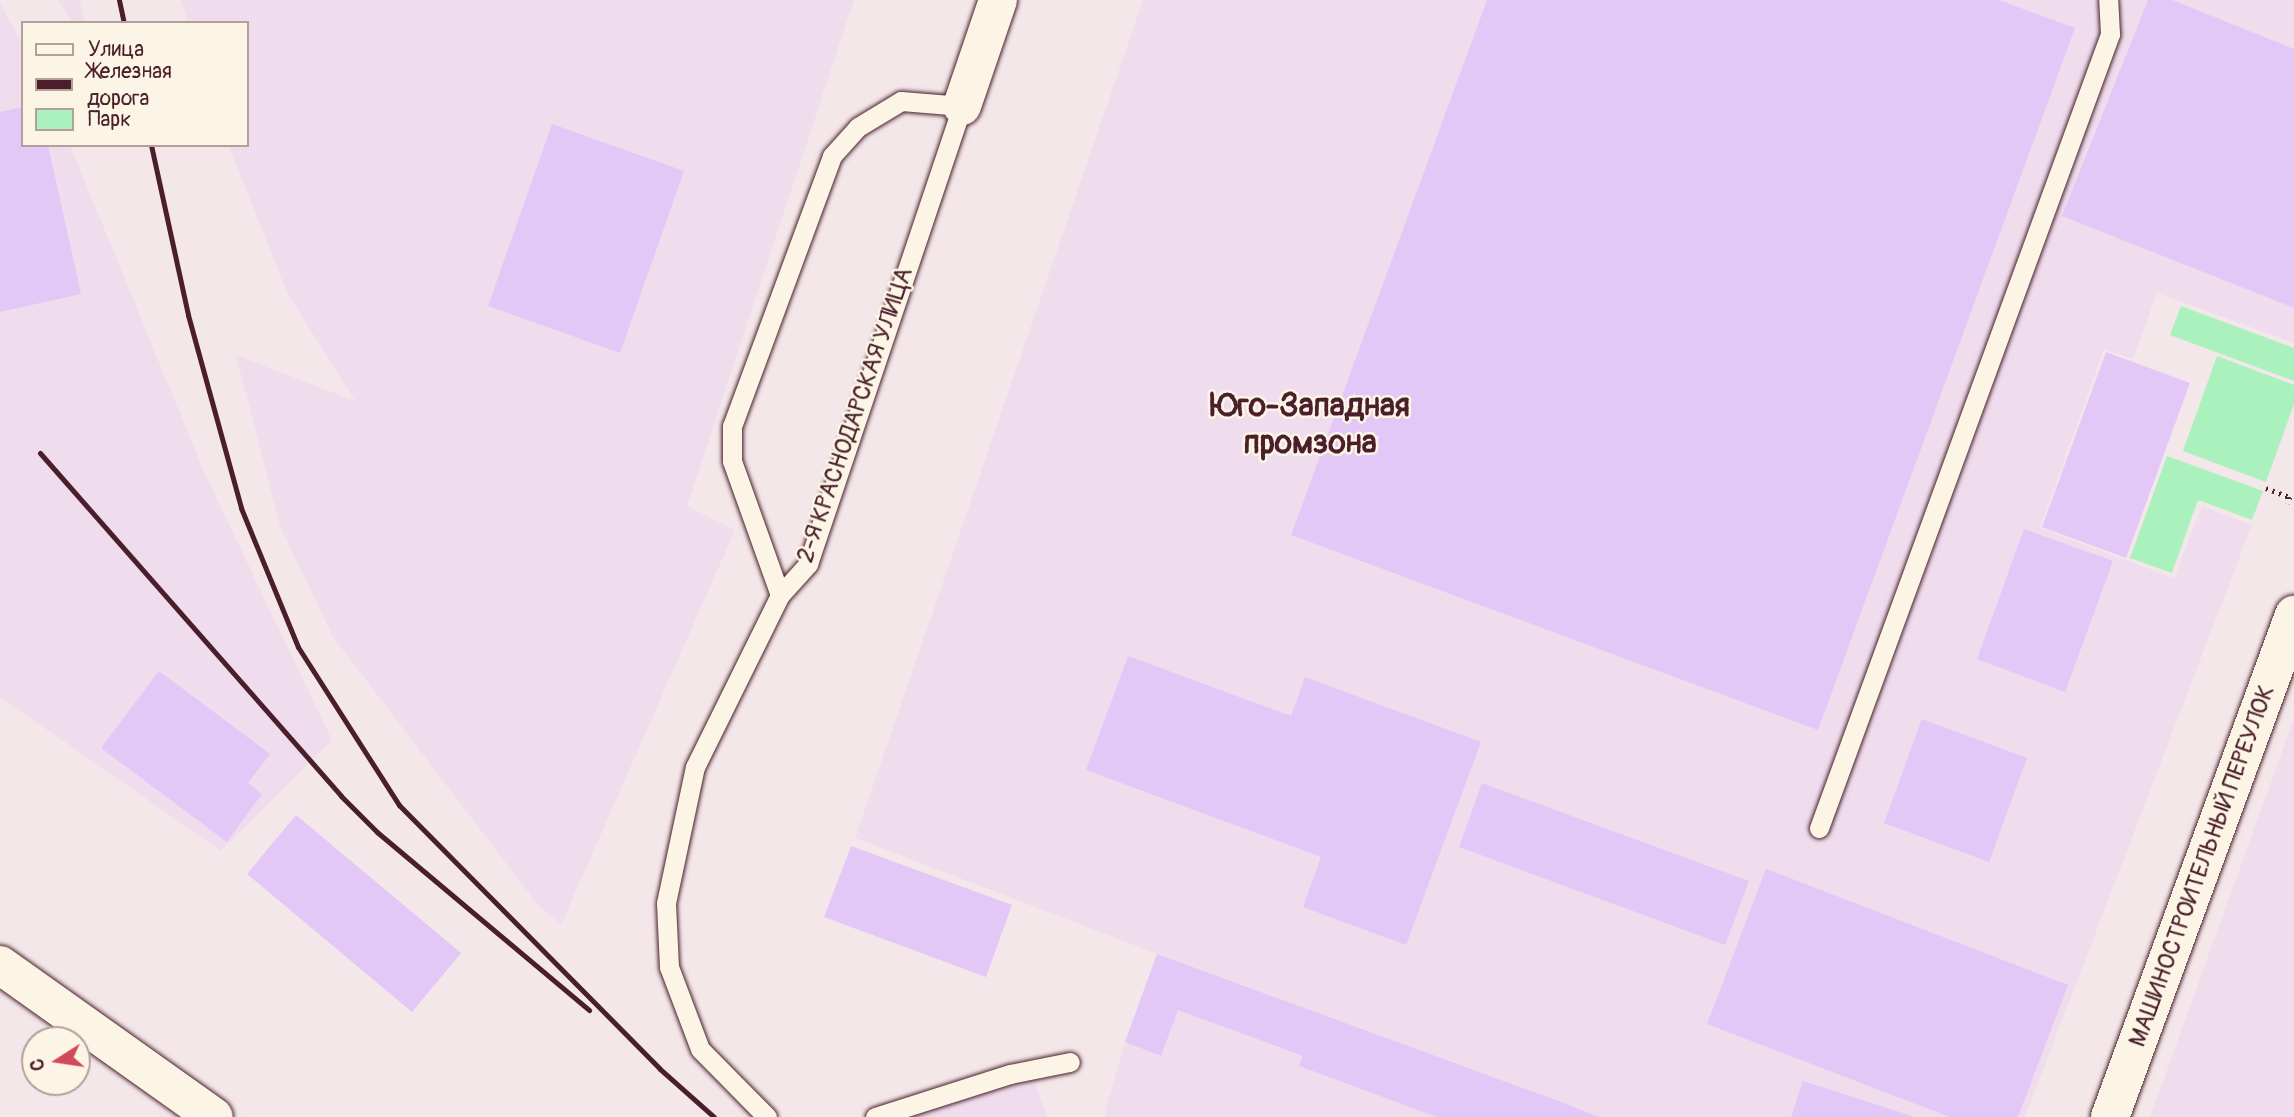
<!DOCTYPE html>
<meta charset="utf-8">
<style>
body{margin:0}
#map{position:relative;width:2294px;height:1117px;overflow:hidden;background:#f4e7ea;font-family:Pangolin,sans-serif}
div>[style]{position:absolute}
[style*='--x']{left:calc(var(--x)*1px);top:calc(var(--y)*1px);width:calc(var(--w)*1px);rotate:calc(var(--a)*1deg)}
.built>*{inset:0;background:#efddee}
.green>*{inset:0;background:#aaf1bd}
.building>*{inset:0;background:#e3c7f6}
.path>*{height:4.5px;margin-top:-2.25px;transform-origin:0;background:repeating-linear-gradient(90deg,#4a1f2b 0 2px,transparent 0 7px)}
.roads{filter:drop-shadow(0 0 2px #4a1f2b) drop-shadow(0 0 2px #4a1f2b)}
.service>*{height:19px;margin:-9.5px;padding:0 9.5px;transform-origin:9.5px;border-radius:9.5px;background:#fcf5e5}
.minor>*{height:38px;margin:-19px;padding:0 19px;transform-origin:19px;border-radius:19px;background:#fcf5e5}
.tertiary>*{height:38px;margin:-19px;padding:0 19px;transform-origin:19px;border-radius:19px;background:#fcf5e5}
.rail>*{height:5px;margin:-2.5px;padding:0 2.5px;transform-origin:2.5px;border-radius:2.5px;background:#4a1f2b}
span{translate:-50% -50%;white-space:nowrap;text-align:center;line-height:1.15;-webkit-text-stroke:5px #fcf5e5;paint-order:stroke}
.street-label{font-size:24px;color:#4a1f2b}
.district-label{font-size:32px;color:#4a1f2b;font-weight:700}
.legend{position:absolute;left:21px;top:21px;width:228px;height:126px;box-sizing:border-box;background:#fcf5e5;border:2px solid #b59f9b;margin:0;padding:9px 12px;list-style:none;font-size:21px;color:#4a1f2b}
.legend li{display:flex;align-items:center;gap:14px;height:35px}
.legend b{width:35px;border:2px solid #b59f9b}
.north{position:absolute;left:21px;top:1026px;width:70px;height:70px;box-sizing:border-box;background:#fcf5e5;border:2px solid #b59f9b;border-radius:50%;rotate:258deg;font-size:19px;font-weight:700;line-height:28px;text-align:center;color:#4a1f2b}
.north::after{content:'';display:block;margin:auto;width:24px;height:32px;background:#d1495b;clip-path:polygon(50% 0,100% 100%,50% 72%,0 100%)}
</style>
<div id="map">
<div class="built">
<i style="clip-path:polygon(58px 0,80px 0,85px 23px,73px 23px)"></i>
<i style="clip-path:polygon(181px 0,854px 0,687px 506px,735px 530px,561px 925px,538px 905px,333px 637px,280px 526px,236px 355px,355px 401px,287px 293px,228px 145px,247px 145px,247px 23px,188px 23px)"></i>
<i style="clip-path:polygon(1143px 0,2294px 0,2294px 343px,2157px 293px,2133px 359px,2104px 350px,2040px 528px,2174px 578px,2202px 506px,2252px 525px,2025px 1117px,1107px 1117px,1105px 1112px,1125px 1042px,1157px 954px,855px 838px)"></i>
<i style="clip-path:polygon(0 3px,23px 45px,23px 145px,70px 145px,205px 474px,332px 740px,221px 851px,0 697px)"></i>
<i style="clip-path:polygon(2294px 718px,2294px 1117px,2150px 1117px)"></i>
<i style="clip-path:polygon(1033px 1076px,1047px 1117px,911px 1117px)"></i>
</div>
<div class="green">
<i style="clip-path:polygon(2181px 306px,2294px 348px,2294px 381px,2170px 335px)"></i>
<i style="clip-path:polygon(2217px 356px,2294px 385px,2294px 404px,2266px 482px,2183px 451px)"></i>
<i style="clip-path:polygon(2167px 456px,2263px 491px,2252px 520px,2198px 500px,2172px 573px,2130px 558px)"></i>
</div>
<div class="building">
<i style="clip-path:polygon(1487px 0,1999px 0,2075px 28px,1818px 730px,1291px 535px)"></i>
<i style="clip-path:polygon(2148px 0,2172px 0,2294px 49px,2294px 308px,2062px 216px)"></i>
<i style="clip-path:polygon(23px 107px,23px 145px,48px 145px,81px 294px,0 312px,0 112px)"></i>
<i style="clip-path:polygon(552px 124px,684px 171px,620px 353px,488px 306px)"></i>
<i style="clip-path:polygon(2106px 352px,2190px 383px,2126px 558px,2042px 527px)"></i>
<i style="clip-path:polygon(2024px 529px,2113px 561px,2065px 692px,1977px 659px)"></i>
<i style="clip-path:polygon(1128px 656px,1291px 716px,1305px 677px,1481px 742px,1406px 945px,1303px 907px,1321px 857px,1086px 770px)"></i>
<i style="clip-path:polygon(159px 671px,270px 754px,248px 783px,262px 794px,227px 842px,101px 748px)"></i>
<i style="clip-path:polygon(1922px 719px,2027px 758px,1989px 862px,1884px 823px)"></i>
<i style="clip-path:polygon(1482px 783px,1749px 881px,1725px 945px,1459px 847px)"></i>
<i style="clip-path:polygon(296px 815px,461px 953px,412px 1012px,247px 874px)"></i>
<i style="clip-path:polygon(851px 846px,1012px 905px,986px 977px,824px 917px)"></i>
<i style="clip-path:polygon(1766px 869px,2068px 985px,2018px 1117px,1950px 1117px,1707px 1024px)"></i>
<i style="clip-path:polygon(1157px 954px,1561px 1102px,1599px 1117px,1437px 1117px,1299px 1066px,1303px 1056px,1178px 1010px,1161px 1056px,1125px 1042px)"></i>
<i style="clip-path:polygon(1803px 1081px,1912px 1116px,1911px 1117px,1791px 1117px)"></i>
</div>
<div class="path">
<i style="--x:2266;--y:488;--w:26;--a:21"></i>
<i style="--x:2290;--y:497;--w:7;--a:106"></i>
</div>
<div class="roads">
<div class="service">
<i style="--x:1819;--y:828;--w:846;--a:-69.87"></i>
<i style="--x:2110;--y:34;--w:34;--a:-93"></i>
<i style="--x:767;--y:1117;--w:95;--a:-134.6"></i>
<i style="--x:700;--y:1049;--w:88;--a:-110.7"></i>
<i style="--x:669;--y:967;--w:64;--a:-92.7"></i>
<i style="--x:666;--y:903;--w:139;--a:-78"></i>
<i style="--x:695;--y:767;--w:192;--a:-63.7"></i>
<i style="--x:780;--y:595;--w:42;--a:-47.9"></i>
<i style="--x:808;--y:564;--w:483;--a:-71.4"></i>
<i style="--x:962;--y:106;--w:61;--a:-175.3"></i>
<i style="--x:901;--y:101;--w:50;--a:148.8"></i>
<i style="--x:858;--y:127;--w:39;--a:132"></i>
<i style="--x:832;--y:156;--w:288;--a:110.3"></i>
<i style="--x:732;--y:426;--w:35;--a:90"></i>
<i style="--x:732;--y:461;--w:142;--a:70.3"></i>
<i style="--x:875;--y:1117;--w:142;--a:-17.7"></i>
<i style="--x:1010;--y:1074;--w:61;--a:-11.3"></i>
</div>
<div class="minor">
<i style="--x:962;--y:106;--w:112;--a:-71.2"></i>
<i style="--x:2110;--y:1117;--w:535;--a:-69.87"></i>
</div>
<div class="tertiary">
<i style="--x:0;--y:965;--w:262;--a:35.4"></i>
</div>
</div>
<div class="rail">
<i style="--x:119;--y:0;--w:24;--a:78"></i>
<i style="--x:151;--y:145;--w:174;--a:77.7"></i>
<i style="--x:188;--y:315;--w:200;--a:74.6"></i>
<i style="--x:241;--y:508;--w:150;--a:67.7"></i>
<i style="--x:298;--y:647;--w:188;--a:57.4"></i>
<i style="--x:399;--y:805;--w:371;--a:45.3"></i>
<i style="--x:660;--y:1069;--w:72;--a:41.6"></i>
<i style="--x:40;--y:453;--w:456;--a:48.7"></i>
<i style="--x:341;--y:796;--w:51;--a:45"></i>
<i style="--x:377;--y:832;--w:277;--a:40"></i>
</div>
<div class="street-label">
<span style="left:855px;top:415px;rotate:-71deg">2-Я КРАСНОДАРСКАЯ УЛИЦА</span>
<span style="left:2202px;top:866px;rotate:-70deg">МАШИНОСТРОИТЕЛЬНЫЙ ПЕРЕУЛОК</span>
</div>
<div class="district-label">
<span style="left:1310px;top:425px">Юго-Западная<br>промзона</span>
</div>
<ul class="legend">
<li><b style="height:9px;background:#fcf5e5"></b>Улица</li>
<li><b style="height:9px;background:#4a1f2b"></b>Железная дорога</li>
<li><b style="height:19px;background:#aaf1bd"></b>Парк</li>
</ul>
<div class="north">С</div>
</div>
